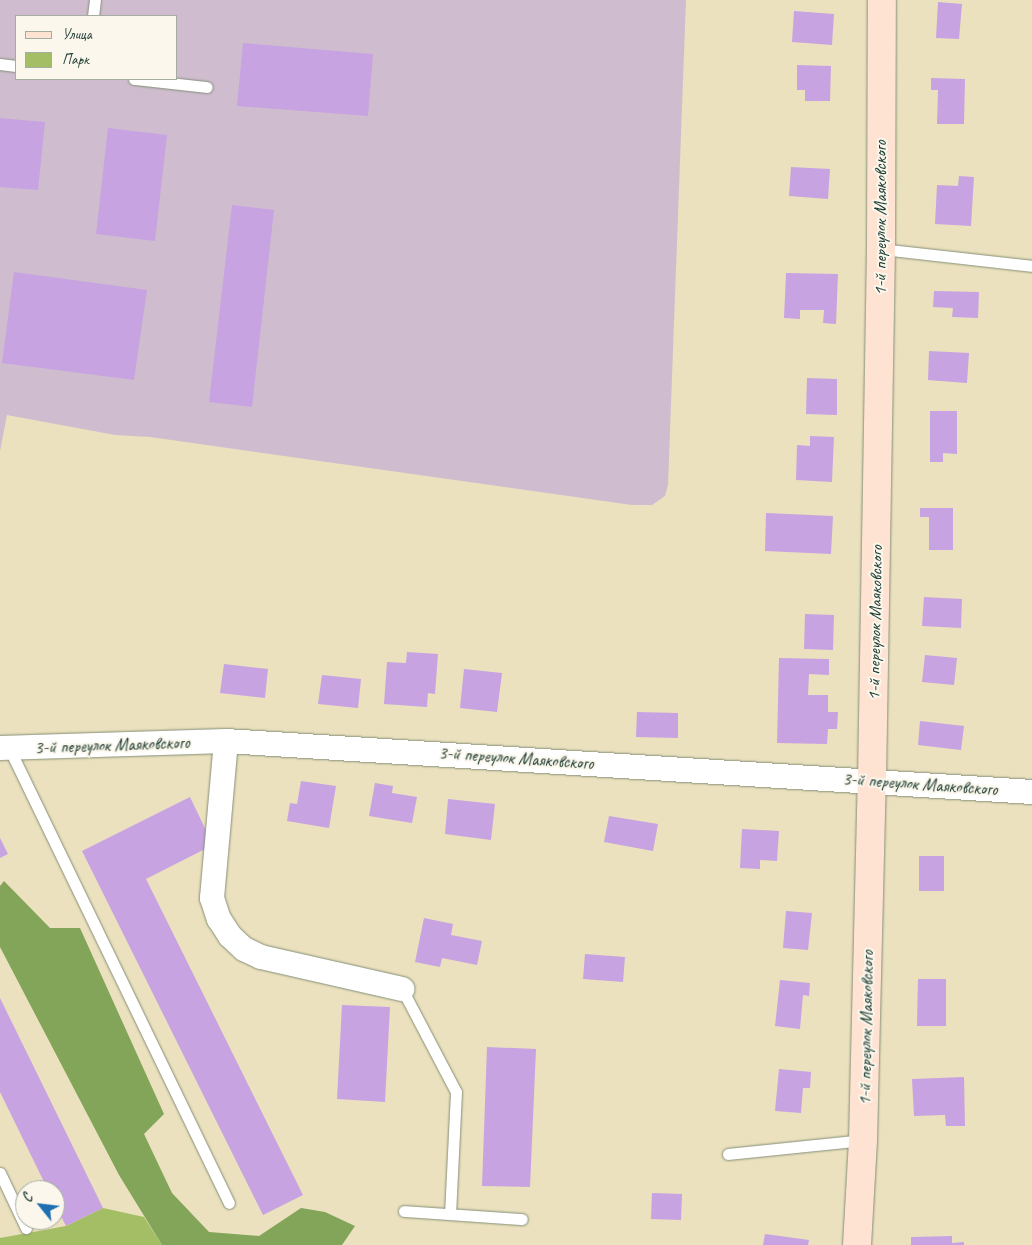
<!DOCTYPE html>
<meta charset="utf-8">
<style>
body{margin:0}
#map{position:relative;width:1032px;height:1245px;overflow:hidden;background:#ebe1be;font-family:Caveat,sans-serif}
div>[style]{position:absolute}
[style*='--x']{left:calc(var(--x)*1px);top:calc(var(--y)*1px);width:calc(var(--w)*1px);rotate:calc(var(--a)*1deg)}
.industrial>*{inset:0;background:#cfbdcf}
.green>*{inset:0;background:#a4be65}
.forest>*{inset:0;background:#83a55a}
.building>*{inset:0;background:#c7a3e1}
.roads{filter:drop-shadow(0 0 1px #858f79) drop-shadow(0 0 1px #858f79)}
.lane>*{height:11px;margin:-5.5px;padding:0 5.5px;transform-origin:5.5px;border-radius:5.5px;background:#fff}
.street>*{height:24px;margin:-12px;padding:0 12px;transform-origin:12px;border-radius:12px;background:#fff}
.secondary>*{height:28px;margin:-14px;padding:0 14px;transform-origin:14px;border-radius:14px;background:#fee3d2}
span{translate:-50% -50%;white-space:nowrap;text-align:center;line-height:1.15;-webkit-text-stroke:4px #fbf7ec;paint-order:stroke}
.street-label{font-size:18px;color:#1f3d34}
.legend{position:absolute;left:15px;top:15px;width:162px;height:65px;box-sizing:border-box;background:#fbf7ec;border:1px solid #a3ada2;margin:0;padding:6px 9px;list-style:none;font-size:15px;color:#1f3d34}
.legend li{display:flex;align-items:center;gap:10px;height:25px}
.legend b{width:25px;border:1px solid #a3ada2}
.north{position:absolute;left:15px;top:1180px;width:50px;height:50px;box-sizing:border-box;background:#fbf7ec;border:1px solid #a3ada2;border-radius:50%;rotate:299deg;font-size:14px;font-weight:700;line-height:20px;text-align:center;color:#1f3d34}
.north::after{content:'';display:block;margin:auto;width:18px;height:22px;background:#1f6fb2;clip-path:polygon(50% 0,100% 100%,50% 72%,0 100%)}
</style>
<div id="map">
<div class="industrial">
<i style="clip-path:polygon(evenodd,0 0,686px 0,668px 485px,665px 496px,652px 505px,632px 505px,150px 437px,115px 435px,7px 415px,0 451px,0 0,16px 16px,176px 16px,176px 79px,16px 79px,16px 16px)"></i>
</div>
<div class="green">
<i style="clip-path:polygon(103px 1208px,144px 1217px,162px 1245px,0 1245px,0 1238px,66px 1226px)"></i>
</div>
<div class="forest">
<i style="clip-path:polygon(4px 881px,50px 928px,80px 928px,164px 1114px,144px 1134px,172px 1193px,209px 1232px,259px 1236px,301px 1208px,325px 1212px,355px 1226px,342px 1245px,162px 1245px,119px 1175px,0 947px,0 886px)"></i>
</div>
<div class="building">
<i style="clip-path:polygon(938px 2px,962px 4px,959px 39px,936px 38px)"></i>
<i style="clip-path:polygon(794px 11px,834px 14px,832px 45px,792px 42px)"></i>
<i style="clip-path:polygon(243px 43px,373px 54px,368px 116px,237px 106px)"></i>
<i style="clip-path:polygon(797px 65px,831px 66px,830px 101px,805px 101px,805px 90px,797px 90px)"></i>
<i style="clip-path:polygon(931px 78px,965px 79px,964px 124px,937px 124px,938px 90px,931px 90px)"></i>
<i style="clip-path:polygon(0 118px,45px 122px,38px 190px,0 187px)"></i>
<i style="clip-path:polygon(108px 128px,167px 135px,155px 241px,96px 234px)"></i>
<i style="clip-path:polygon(791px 167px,830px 169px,828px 199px,789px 196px)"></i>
<i style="clip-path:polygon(959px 176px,974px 177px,971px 226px,935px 224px,937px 185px,958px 186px)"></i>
<i style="clip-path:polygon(232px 205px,274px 210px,252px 407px,209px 402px)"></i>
<i style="clip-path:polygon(14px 272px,147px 290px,134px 380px,2px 363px)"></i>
<i style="clip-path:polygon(786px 273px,838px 274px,836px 324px,823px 323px,824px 310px,800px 310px,800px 319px,784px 318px)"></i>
<i style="clip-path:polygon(934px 291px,979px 292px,978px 318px,952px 317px,953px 308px,933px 307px)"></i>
<i style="clip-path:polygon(929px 351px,969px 353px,967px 383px,928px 380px)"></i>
<i style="clip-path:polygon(807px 378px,837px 379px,837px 415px,806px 414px)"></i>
<i style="clip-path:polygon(930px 411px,957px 411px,957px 454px,943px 453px,943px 462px,930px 462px)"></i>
<i style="clip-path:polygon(810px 436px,834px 437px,832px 482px,796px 480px,797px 445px,810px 446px)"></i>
<i style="clip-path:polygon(920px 508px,953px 508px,953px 550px,929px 550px,929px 517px,920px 517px)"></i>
<i style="clip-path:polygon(766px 513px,833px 516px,831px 554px,765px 551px)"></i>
<i style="clip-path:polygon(924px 597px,962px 599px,961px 628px,922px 626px)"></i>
<i style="clip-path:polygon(805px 614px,834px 615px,833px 650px,804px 649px)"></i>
<i style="clip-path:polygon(407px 652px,438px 654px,435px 694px,428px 693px,427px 707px,384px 704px,387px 662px,406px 663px)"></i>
<i style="clip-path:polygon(925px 655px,957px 658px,954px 685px,922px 682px)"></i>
<i style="clip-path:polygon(779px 658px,829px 659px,829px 675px,809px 674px,808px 695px,828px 695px,828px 712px,838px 712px,837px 729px,828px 729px,827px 744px,777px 743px)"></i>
<i style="clip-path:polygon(224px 664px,268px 669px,265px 698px,220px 693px)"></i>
<i style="clip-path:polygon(464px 669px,502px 673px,497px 712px,460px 708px)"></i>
<i style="clip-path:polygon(322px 675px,361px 679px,358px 708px,318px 704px)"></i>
<i style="clip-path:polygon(637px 712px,678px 713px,678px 738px,636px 737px)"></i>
<i style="clip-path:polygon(920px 721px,964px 726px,961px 750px,918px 745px)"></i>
<i style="clip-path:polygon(301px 781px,336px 786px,329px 828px,287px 821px,290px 803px,297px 804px)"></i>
<i style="clip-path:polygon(375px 783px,393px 786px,392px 793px,417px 797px,412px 823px,369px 816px)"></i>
<i style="clip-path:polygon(190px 797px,213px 845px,146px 879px,303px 1195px,263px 1215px,82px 851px)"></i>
<i style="clip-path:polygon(448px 799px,495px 804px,491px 840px,445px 834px)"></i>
<i style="clip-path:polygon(609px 816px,658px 824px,653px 851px,604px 842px)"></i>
<i style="clip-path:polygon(742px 829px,779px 831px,777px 861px,760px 860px,760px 869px,740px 868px)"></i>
<i style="clip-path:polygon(0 838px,8px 854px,0 858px)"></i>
<i style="clip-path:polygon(919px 856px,944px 856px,944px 891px,919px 891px)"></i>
<i style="clip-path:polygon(786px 911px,812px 913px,808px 950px,783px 948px)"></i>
<i style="clip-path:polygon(424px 918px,453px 924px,451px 935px,482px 941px,477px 965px,442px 958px,440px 967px,415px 962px)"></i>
<i style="clip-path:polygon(585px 954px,625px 957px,623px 982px,583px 979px)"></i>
<i style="clip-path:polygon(918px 979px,946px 979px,946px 1026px,917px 1026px)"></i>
<i style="clip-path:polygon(780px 980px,810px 983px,809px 996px,803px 995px,800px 1029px,775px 1026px)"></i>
<i style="clip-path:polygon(0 998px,103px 1208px,66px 1226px,55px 1205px,55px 1190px,48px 1190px,0 1092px)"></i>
<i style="clip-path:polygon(342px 1005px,390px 1007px,385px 1102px,337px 1099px)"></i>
<i style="clip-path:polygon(487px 1047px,536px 1049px,530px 1187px,482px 1186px)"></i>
<i style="clip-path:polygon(779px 1069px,811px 1072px,810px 1088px,803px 1088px,801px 1113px,775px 1111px)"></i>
<i style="clip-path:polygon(964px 1077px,965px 1126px,946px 1126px,945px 1115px,914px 1116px,912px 1079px)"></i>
<i style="clip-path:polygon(652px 1193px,682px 1194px,681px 1220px,651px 1219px)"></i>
<i style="clip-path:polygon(765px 1234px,809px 1240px,808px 1245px,763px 1245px)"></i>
<i style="clip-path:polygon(952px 1236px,952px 1243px,964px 1242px,964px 1245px,911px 1245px,911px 1237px)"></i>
</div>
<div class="roads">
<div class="lane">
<i style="--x:93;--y:16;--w:16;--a:-83"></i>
<i style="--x:0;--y:64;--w:16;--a:7"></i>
<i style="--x:134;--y:79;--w:73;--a:6.3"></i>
<i style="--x:881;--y:249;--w:152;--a:6.4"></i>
<i style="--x:10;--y:750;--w:503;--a:64.2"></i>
<i style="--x:402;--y:989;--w:116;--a:62.3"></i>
<i style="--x:456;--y:1092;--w:122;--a:92.8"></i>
<i style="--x:728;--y:1154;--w:136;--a:-5.9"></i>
<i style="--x:0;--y:1173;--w:61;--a:64.7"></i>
<i style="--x:404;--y:1211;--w:118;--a:3.9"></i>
</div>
<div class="street">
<i style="--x:226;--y:741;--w:158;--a:95.1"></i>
<i style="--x:212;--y:898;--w:22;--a:72"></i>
<i style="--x:219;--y:919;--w:20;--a:57"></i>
<i style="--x:230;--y:936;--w:19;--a:43"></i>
<i style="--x:244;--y:949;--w:19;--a:25"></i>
<i style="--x:261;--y:957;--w:145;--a:12.8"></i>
<i style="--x:0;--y:748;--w:226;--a:-1.8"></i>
<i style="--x:226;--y:741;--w:808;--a:3.62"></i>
</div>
<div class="secondary">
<i style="--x:857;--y:1245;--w:105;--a:-86.7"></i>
<i style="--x:863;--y:1140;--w:360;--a:-88.6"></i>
<i style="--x:872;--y:780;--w:531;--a:-89.03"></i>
<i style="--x:881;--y:249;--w:249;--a:-89.8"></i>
</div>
</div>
<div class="street-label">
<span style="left:880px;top:218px;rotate:-90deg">1-й переулок Маяковского</span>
<span style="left:875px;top:623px;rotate:-89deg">1-й переулок Маяковского</span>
<span style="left:112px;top:745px;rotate:-2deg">3-й переулок Маяковского</span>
<span style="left:516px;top:758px;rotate:4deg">3-й переулок Маяковского</span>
<span style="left:920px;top:784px;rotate:4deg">3-й переулок Маяковского</span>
<span style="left:866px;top:1028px;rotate:-89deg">1-й переулок Маяковского</span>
</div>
<ul class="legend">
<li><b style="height:6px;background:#fee3d2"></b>Улица</li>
<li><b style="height:14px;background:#a4be65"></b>Парк</li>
</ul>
<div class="north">С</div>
</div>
